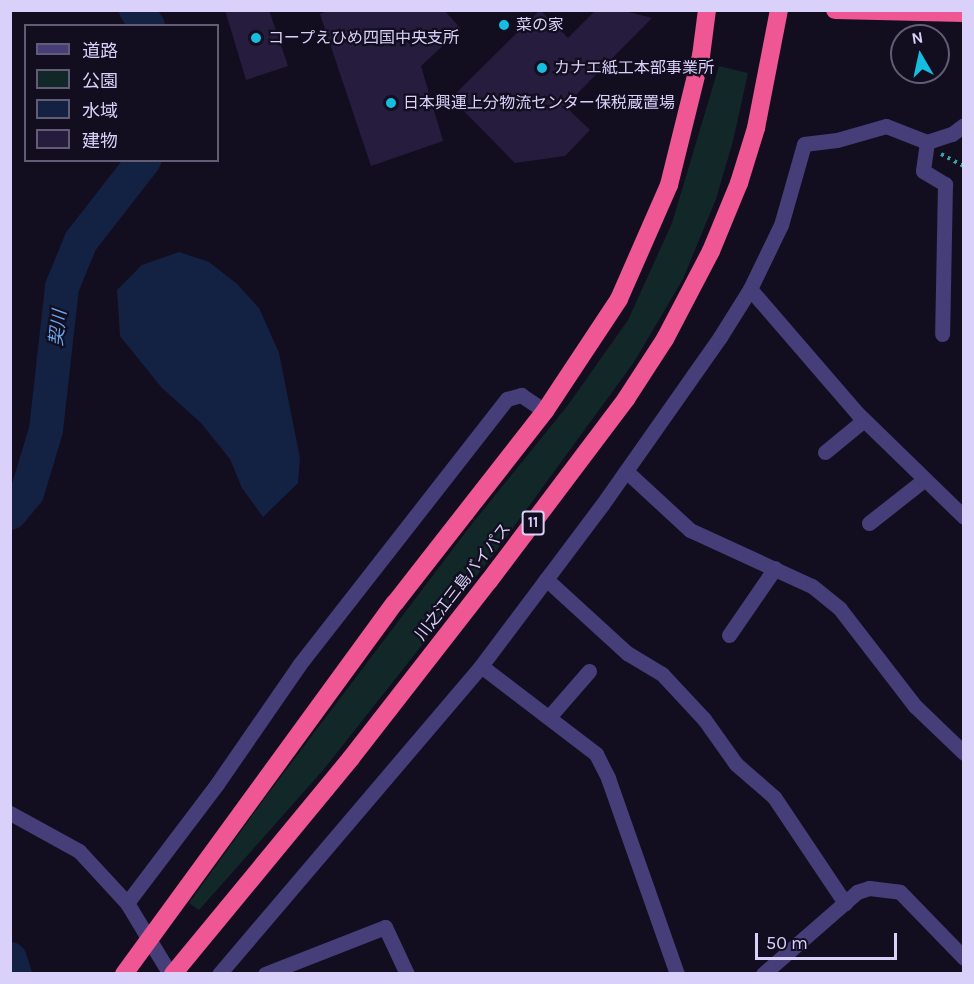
<!DOCTYPE html>
<meta charset="utf-8">
<style>
body{margin:0}
#map{position:relative;width:974px;height:984px;overflow:hidden;background:#120e1f;font-family:Karla,"Noto Sans JP",sans-serif}
div>[style]{position:absolute}
[style*='--x']{left:calc(var(--x)*1px);top:calc(var(--y)*1px);width:calc(var(--w)*1px);rotate:calc(var(--a)*1deg)}
.green>*{inset:0;background:#122728}
.water>*{inset:0;background:#132243}
.river>*{height:34px;margin:-17px;padding:0 17px;transform-origin:17px;border-radius:17px;background:#132243}
.building>*{inset:0;background:#261c3e}
.path>*{height:4px;margin-top:-2px;transform-origin:0;background:repeating-linear-gradient(90deg,#39a4a6 0 3px,transparent 0 7.5px)}
.minor>*{height:15px;margin:-7.5px;padding:0 7.5px;transform-origin:7.5px;border-radius:7.5px;background:#453e79}
.highway>*{height:18px;margin:-9px;padding:0 9px;transform-origin:9px;border-radius:9px;background:#ef5794}
.dots>*{width:16px;height:16px;translate:-50% -50%;box-sizing:border-box;border:3px solid #120e1f;border-radius:50%}
span{translate:-50% -50%;white-space:nowrap;text-align:center;line-height:1.15;-webkit-text-stroke:4.5px #120e1f;paint-order:stroke}
.shield-label span{padding:2px 4px;background:#120e1f;border:2px solid;border-radius:4px;-webkit-text-stroke-width:0}
.shield-label{font-size:15px;color:#d9d1fa;font-weight:700}
.poi-label{font-size:16px;color:#d9d1fa}
.left{translate:0 -50%;text-align:left}
.street-label{font-size:16px;color:#d9d1fa}
.water-label{font-size:18px;color:#69a7f0;font-style:italic}
.frame{position:absolute;inset:0;border:12px solid #d9d1fa;pointer-events:none}
.legend{position:absolute;left:24px;top:24px;width:195px;height:138px;box-sizing:border-box;background:#120e1f;border:2px solid #625c77;margin:0;padding:8px 10px;list-style:none;font-size:18px;color:#d9d1fa}
.legend li{display:flex;align-items:center;gap:12px;height:30px}
.legend b{width:30px;border:2px solid #625c77}
.north{position:absolute;left:890px;top:24px;width:60px;height:60px;box-sizing:border-box;background:#120e1f;border:2px solid #625c77;border-radius:50%;rotate:351deg;font-size:16px;font-weight:700;line-height:24px;text-align:center;color:#d9d1fa}
.north::after{content:'';display:block;margin:auto;width:21px;height:27px;background:#16bde1;clip-path:polygon(50% 0,100% 100%,50% 72%,0 100%)}
.scale{position:absolute;left:755px;top:933px;width:142px;height:27px;box-sizing:border-box;border:3px solid #d9d1fa;border-top:0;padding-left:8px;font-size:18px;line-height:21px;white-space:nowrap;color:#d9d1fa;-webkit-text-stroke:4px #120e1f;paint-order:stroke}
</style>
<div id="map">
<div class="green">
<i style="clip-path:polygon(719px 66px,748px 73px,733px 141px,716px 199px,683px 279px,634px 362px,494px 554px,324px 769px,199px 910px,189px 903px,267px 795px,471px 525px,568px 405px,628px 320px,672px 223px)"></i>
</div>
<div class="water">
<i style="clip-path:polygon(179px 252px,209px 262px,237px 284px,259px 308px,279px 353px,300px 458px,298px 483px,263px 517px,242px 488px,230px 459px,201px 423px,162px 388px,120px 336px,117px 290px,142px 265px)"></i>
</div>
<div class="river">
<i style="--x:136;--y:10;--w:20;--a:53"></i>
<i style="--x:10;--y:513;--w:26;--a:-50"></i>
<i style="--x:27;--y:493;--w:66;--a:-73.2"></i>
<i style="--x:46;--y:430;--w:144;--a:-83.6"></i>
<i style="--x:62;--y:287;--w:50;--a:-67.6"></i>
<i style="--x:81;--y:241;--w:103;--a:-52.1"></i>
<i style="--x:10;--y:959;--w:16;--a:72"></i>
</div>
<div class="building">
<i style="clip-path:polygon(225px 10px,269px 10px,288px 66px,246px 80px)"></i>
<i style="clip-path:polygon(329px 10px,444px 10px,461px 29px,421px 66px,443px 141px,371px 166px,320px 14px)"></i>
<i style="clip-path:polygon(540px 10px,568px 38px,596px 10px,621px 10px,652px 18px,565px 106px,590px 130px,565px 156px,515px 163px,451px 98px)"></i>
</div>
<div class="path">
<i style="--x:941;--y:154;--w:26;--a:28"></i>
</div>
<div class="minor">
<i style="--x:927;--y:142;--w:29;--a:98"></i>
<i style="--x:923;--y:171;--w:26;--a:31"></i>
<i style="--x:945;--y:184;--w:150;--a:91.1"></i>
<i style="--x:750;--y:289;--w:71;--a:-64.2"></i>
<i style="--x:781;--y:225;--w:84;--a:-74.1"></i>
<i style="--x:804;--y:144;--w:33;--a:-7"></i>
<i style="--x:837;--y:140;--w:51;--a:-15.9"></i>
<i style="--x:886;--y:126;--w:44;--a:21.3"></i>
<i style="--x:927;--y:142;--w:26;--a:-18"></i>
<i style="--x:952;--y:134;--w:15;--a:-37"></i>
<i style="--x:825;--y:452;--w:50;--a:-39.4"></i>
<i style="--x:626;--y:471;--w:87;--a:42.7"></i>
<i style="--x:690;--y:530;--w:134;--a:24.7"></i>
<i style="--x:812;--y:586;--w:36;--a:39"></i>
<i style="--x:840;--y:609;--w:123;--a:52.3"></i>
<i style="--x:915;--y:706;--w:68;--a:43.8"></i>
<i style="--x:869;--y:523;--w:71;--a:-38.2"></i>
<i style="--x:546;--y:579;--w:110;--a:42.4"></i>
<i style="--x:627;--y:653;--w:41;--a:31"></i>
<i style="--x:662;--y:674;--w:62;--a:47"></i>
<i style="--x:704;--y:719;--w:55;--a:54.6"></i>
<i style="--x:736;--y:764;--w:50;--a:41"></i>
<i style="--x:774;--y:797;--w:128;--a:56.2"></i>
<i style="--x:729;--y:635;--w:81;--a:-55.5"></i>
<i style="--x:481;--y:666;--w:145;--a:37.4"></i>
<i style="--x:596;--y:754;--w:27;--a:63"></i>
<i style="--x:608;--y:778;--w:208;--a:70.6"></i>
<i style="--x:549;--y:717;--w:61;--a:-49"></i>
<i style="--x:10;--y:813;--w:79;--a:28.8"></i>
<i style="--x:79;--y:851;--w:71;--a:47.3"></i>
<i style="--x:127;--y:903;--w:83;--a:58.8"></i>
<i style="--x:127;--y:903;--w:149;--a:-52.9"></i>
<i style="--x:217;--y:784;--w:145;--a:-55.4"></i>
<i style="--x:299;--y:665;--w:338;--a:-52"></i>
<i style="--x:507;--y:399;--w:15;--a:-16"></i>
<i style="--x:521;--y:395;--w:29;--a:34"></i>
<i style="--x:219;--y:974;--w:404;--a:-49.6"></i>
<i style="--x:481;--y:666;--w:201;--a:-53.1"></i>
<i style="--x:602;--y:505;--w:205;--a:-54.9"></i>
<i style="--x:720;--y:337;--w:57;--a:-58"></i>
<i style="--x:750;--y:289;--w:164;--a:49.2"></i>
<i style="--x:857;--y:413;--w:149;--a:44.2"></i>
<i style="--x:265;--y:974;--w:129;--a:-21.4"></i>
<i style="--x:385;--y:927;--w:52;--a:64.9"></i>
<i style="--x:763;--y:974;--w:125;--a:-41.1"></i>
<i style="--x:857;--y:892;--w:13;--a:-18"></i>
<i style="--x:869;--y:888;--w:31;--a:7"></i>
<i style="--x:900;--y:892;--w:92;--a:45.9"></i>
</div>
<div class="highway">
<i style="--x:835;--y:10;--w:129;--a:1.3"></i>
<i style="--x:124;--y:974;--w:459;--a:-53.9"></i>
<i style="--x:395;--y:603;--w:244;--a:-52"></i>
<i style="--x:545;--y:411;--w:134;--a:-56.5"></i>
<i style="--x:619;--y:299;--w:124;--a:-66.3"></i>
<i style="--x:669;--y:185;--w:133;--a:-76.1"></i>
<i style="--x:701;--y:56;--w:46;--a:-82.6"></i>
<i style="--x:173;--y:974;--w:280;--a:-50.5"></i>
<i style="--x:351;--y:758;--w:224;--a:-52.1"></i>
<i style="--x:489;--y:581;--w:228;--a:-53"></i>
<i style="--x:626;--y:399;--w:72;--a:-57"></i>
<i style="--x:665;--y:339;--w:99;--a:-62.4"></i>
<i style="--x:711;--y:251;--w:74;--a:-67.6"></i>
<i style="--x:739;--y:183;--w:58;--a:-72.8"></i>
<i style="--x:756;--y:128;--w:120;--a:-79"></i>
</div>
<div class="dots">
<i style="left:504px;top:25px;background:#16bde1"></i>
<i style="left:256px;top:38px;background:#16bde1"></i>
<i style="left:542px;top:68px;background:#16bde1"></i>
<i style="left:391px;top:103px;background:#16bde1"></i>
</div>
<div class="shield-label">
<span style="left:533px;top:523px">11</span>
</div>
<div class="poi-label">
<span class="left" style="left:516px;top:25px">菜の家</span>
<span class="left" style="left:268px;top:38px">コープえひめ四国中央支所</span>
<span class="left" style="left:554px;top:68px">カナエ紙工本部事業所</span>
<span class="left" style="left:403px;top:103px">日本興運上分物流センター保税蔵置場</span>
</div>
<div class="street-label">
<span style="left:463px;top:582px;rotate:-52deg">川之江三島バイパス</span>
</div>
<div class="water-label">
<span style="left:58px;top:328px;rotate:-84deg">契川</span>
</div>
<div class="frame"></div>
<ul class="legend">
<li><b style="height:8px;background:#453e79"></b>道路</li>
<li><b style="height:16px;background:#122728"></b>公園</li>
<li><b style="height:16px;background:#132243"></b>水域</li>
<li><b style="height:16px;background:#261c3e"></b>建物</li>
</ul>
<div class="north">N</div>
<div class="scale">50 m</div>
</div>
